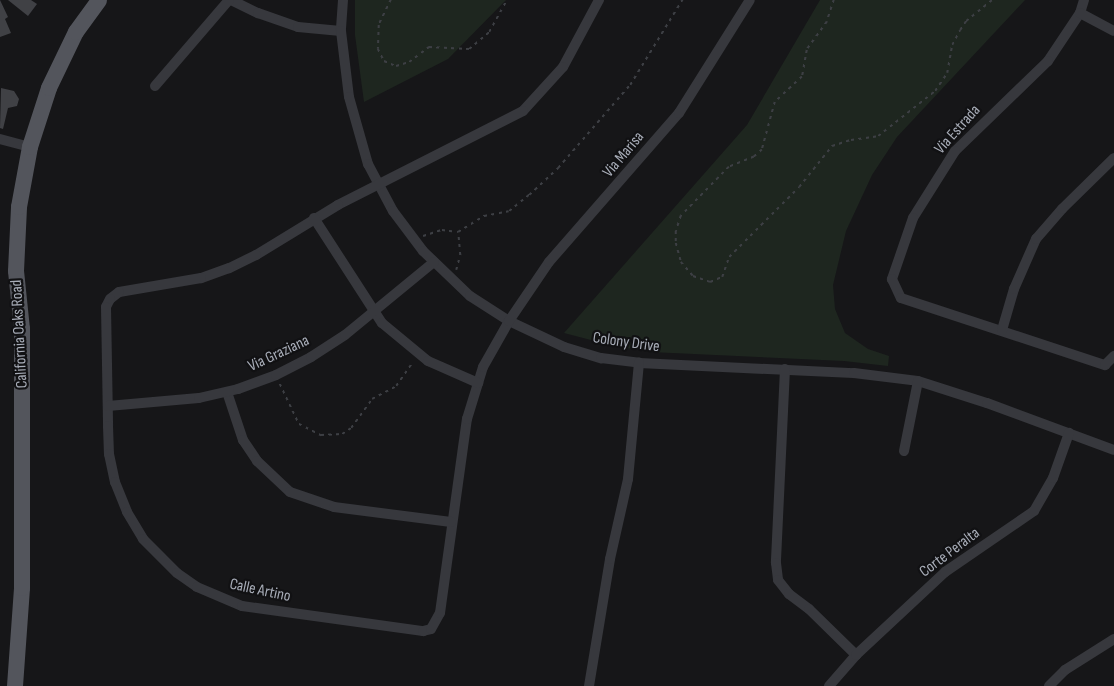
<!DOCTYPE html>
<style>
body{margin:0}
#map{position:relative;width:1114px;height:686px;overflow:hidden;background:#161618;font-family:"Sofia Sans Condensed",sans-serif}
div>[style]{position:absolute}
[style*='--x']{left:calc(var(--x)*1px);top:calc(var(--y)*1px);width:calc(var(--w)*1px);rotate:calc(var(--a)*1deg)}
.green>*{inset:0;background:#1e261f}
.building>*{inset:0;background:#404145}
.path>*{height:1.5px;margin-top:-0.75px;transform-origin:0;background:repeating-linear-gradient(90deg,#3d3f44 0 3px,transparent 0 7.5px)}
.minor>*{height:10px;margin:-5px;padding:0 5px;transform-origin:5px;border-radius:5px;background:#37383d}
.primary>*{height:16px;margin:-8px;padding:0 8px;transform-origin:8px;border-radius:8px;background:#53555c}
span{translate:-50% -50%;white-space:nowrap;text-align:center;line-height:1.15;-webkit-text-stroke:4.5px #111113;paint-order:stroke}
.street-label{font-size:16px;color:#a8adb8}
</style>
<div id="map">
<div class="green">
<i style="clip-path:polygon(355px 0,506px 0,448px 59px,364px 102px,355px 35px)"></i>
<i style="clip-path:polygon(820px 0,1025px 0,897px 137px,872px 175px,846px 231px,833px 285px,835px 309px,845px 333px,868px 349px,889px 356px,888px 366px,844px 361px,651px 352px,614px 346px,564px 333px,747px 125px)"></i>
</div>
<div class="building">
<i style="clip-path:polygon(0 0,8px 17px,5px 19px,11px 33px,0 37px)"></i>
<i style="clip-path:polygon(8px 0,31px 0,37px 4px,28px 16px)"></i>
<i style="clip-path:polygon(1px 88px,14px 91px,19px 99px,17px 106px,8px 108px,3px 129px,0 128px)"></i>
</div>
<div class="path">
<i style="--x:391;--y:0;--w:28;--a:116"></i>
<i style="--x:379;--y:25;--w:24;--a:92"></i>
<i style="--x:378;--y:49;--w:13;--a:63"></i>
<i style="--x:384;--y:61;--w:13;--a:23"></i>
<i style="--x:396;--y:66;--w:14;--a:-17"></i>
<i style="--x:409;--y:62;--w:25;--a:-37"></i>
<i style="--x:429;--y:47;--w:40;--a:2.9"></i>
<i style="--x:469;--y:49;--w:26;--a:-40"></i>
<i style="--x:489;--y:32;--w:37;--a:-61"></i>
<i style="--x:834;--y:0;--w:23;--a:108"></i>
<i style="--x:827;--y:22;--w:34;--a:126"></i>
<i style="--x:807;--y:50;--w:27;--a:100"></i>
<i style="--x:802;--y:77;--w:37;--a:137"></i>
<i style="--x:775;--y:102;--w:50;--a:105.2"></i>
<i style="--x:762;--y:150;--w:11;--a:139"></i>
<i style="--x:754;--y:157;--w:27;--a:158"></i>
<i style="--x:729;--y:167;--w:69;--a:134.4"></i>
<i style="--x:681;--y:216;--w:16;--a:108"></i>
<i style="--x:676;--y:231;--w:12;--a:90"></i>
<i style="--x:676;--y:243;--w:20;--a:75"></i>
<i style="--x:681;--y:262;--w:18;--a:49"></i>
<i style="--x:693;--y:276;--w:18;--a:19"></i>
<i style="--x:710;--y:282;--w:13;--a:-23"></i>
<i style="--x:722;--y:277;--w:21;--a:-71"></i>
<i style="--x:729;--y:257;--w:99;--a:-45"></i>
<i style="--x:799;--y:187;--w:53;--a:-51.2"></i>
<i style="--x:832;--y:146;--w:20;--a:-18"></i>
<i style="--x:851;--y:140;--w:27;--a:-8"></i>
<i style="--x:878;--y:136;--w:73;--a:-38.3"></i>
<i style="--x:935;--y:91;--w:22;--a:-56"></i>
<i style="--x:947;--y:73;--w:28;--a:-80"></i>
<i style="--x:952;--y:45;--w:17;--a:-62"></i>
<i style="--x:960;--y:30;--w:11;--a:-56"></i>
<i style="--x:966;--y:21;--w:33;--a:-39"></i>
<i style="--x:423;--y:236;--w:20;--a:-18"></i>
<i style="--x:442;--y:230;--w:16;--a:7"></i>
<i style="--x:458;--y:232;--w:31;--a:-32"></i>
<i style="--x:484;--y:216;--w:25;--a:-11"></i>
<i style="--x:509;--y:211;--w:26;--a:-39"></i>
<i style="--x:529;--y:195;--w:40;--a:-43"></i>
<i style="--x:558;--y:168;--w:110;--a:-49.1"></i>
<i style="--x:630;--y:85;--w:100;--a:-58.5"></i>
<i style="--x:456;--y:270;--w:16;--a:-75"></i>
<i style="--x:460;--y:255;--w:22;--a:-95"></i>
<i style="--x:280;--y:384;--w:44;--a:64.6"></i>
<i style="--x:299;--y:424;--w:25;--a:27"></i>
<i style="--x:321;--y:435;--w:21;--a:-3"></i>
<i style="--x:342;--y:434;--w:11;--a:-34"></i>
<i style="--x:351;--y:428;--w:36;--a:-54"></i>
<i style="--x:372;--y:399;--w:27;--a:-28"></i>
<i style="--x:396;--y:386;--w:28;--a:-55"></i>
</div>
<div class="minor">
<i style="--x:231;--y:0;--w:30;--a:26"></i>
<i style="--x:258;--y:13;--w:42;--a:19.3"></i>
<i style="--x:298;--y:27;--w:43;--a:5.3"></i>
<i style="--x:343;--y:0;--w:31;--a:94"></i>
<i style="--x:341;--y:31;--w:66;--a:83.1"></i>
<i style="--x:349;--y:97;--w:70;--a:74.2"></i>
<i style="--x:368;--y:164;--w:53;--a:62"></i>
<i style="--x:393;--y:211;--w:50;--a:53.1"></i>
<i style="--x:423;--y:251;--w:65;--a:43.8"></i>
<i style="--x:470;--y:296;--w:46;--a:32.7"></i>
<i style="--x:509;--y:321;--w:61;--a:25.3"></i>
<i style="--x:564;--y:347;--w:39;--a:17"></i>
<i style="--x:601;--y:358;--w:38;--a:7"></i>
<i style="--x:639;--y:363;--w:215;--a:2.7"></i>
<i style="--x:854;--y:373;--w:64;--a:7.1"></i>
<i style="--x:918;--y:381;--w:72;--a:17.7"></i>
<i style="--x:987;--y:403;--w:135;--a:20.3"></i>
<i style="--x:599;--y:0;--w:76;--a:118.2"></i>
<i style="--x:563;--y:67;--w:59;--a:132.3"></i>
<i style="--x:523;--y:111;--w:208;--a:153.1"></i>
<i style="--x:338;--y:205;--w:96;--a:148.6"></i>
<i style="--x:256;--y:255;--w:30;--a:154"></i>
<i style="--x:229;--y:268;--w:30;--a:160"></i>
<i style="--x:201;--y:278;--w:83;--a:170.3"></i>
<i style="--x:119;--y:292;--w:11;--a:142"></i>
<i style="--x:110;--y:299;--w:9;--a:117"></i>
<i style="--x:106;--y:307;--w:119;--a:89"></i>
<i style="--x:108;--y:426;--w:28;--a:88"></i>
<i style="--x:109;--y:454;--w:29;--a:78"></i>
<i style="--x:115;--y:482;--w:32;--a:68"></i>
<i style="--x:127;--y:512;--w:31;--a:59"></i>
<i style="--x:143;--y:539;--w:48;--a:45"></i>
<i style="--x:177;--y:573;--w:24;--a:35"></i>
<i style="--x:197;--y:587;--w:49;--a:22.9"></i>
<i style="--x:242;--y:606;--w:183;--a:7.9"></i>
<i style="--x:423;--y:631;--w:8;--a:-14"></i>
<i style="--x:431;--y:629;--w:18;--a:-61"></i>
<i style="--x:440;--y:613;--w:196;--a:-82.1"></i>
<i style="--x:467;--y:419;--w:54;--a:-72.9"></i>
<i style="--x:483;--y:367;--w:53;--a:-60.5"></i>
<i style="--x:509;--y:321;--w:71;--a:-55.9"></i>
<i style="--x:549;--y:262;--w:198;--a:-48.9"></i>
<i style="--x:679;--y:113;--w:133;--a:-57.9"></i>
<i style="--x:1084;--y:0;--w:14;--a:107"></i>
<i style="--x:1080;--y:13;--w:58;--a:123.7"></i>
<i style="--x:1048;--y:61;--w:129;--a:135.9"></i>
<i style="--x:955;--y:151;--w:79;--a:122.1"></i>
<i style="--x:913;--y:218;--w:65;--a:109"></i>
<i style="--x:892;--y:279;--w:21;--a:65"></i>
<i style="--x:901;--y:298;--w:215;--a:18.2"></i>
<i style="--x:1105;--y:365;--w:13;--a:-45"></i>
<i style="--x:1080;--y:13;--w:38;--a:28"></i>
<i style="--x:155;--y:86;--w:113;--a:-49.3"></i>
<i style="--x:0;--y:139;--w:31;--a:15"></i>
<i style="--x:314;--y:218;--w:125;--a:57.1"></i>
<i style="--x:382;--y:323;--w:60;--a:39.6"></i>
<i style="--x:428;--y:361;--w:55;--a:23.7"></i>
<i style="--x:1002;--y:330;--w:43;--a:-73.7"></i>
<i style="--x:1014;--y:289;--w:55;--a:-66.3"></i>
<i style="--x:1036;--y:239;--w:40;--a:-49"></i>
<i style="--x:1062;--y:209;--w:73;--a:-44.4"></i>
<i style="--x:785;--y:369;--w:194;--a:92.7"></i>
<i style="--x:776;--y:563;--w:17;--a:83"></i>
<i style="--x:778;--y:580;--w:18;--a:52"></i>
<i style="--x:789;--y:594;--w:25;--a:37"></i>
<i style="--x:809;--y:609;--w:66;--a:44.4"></i>
<i style="--x:227;--y:392;--w:51;--a:71.6"></i>
<i style="--x:243;--y:440;--w:25;--a:56"></i>
<i style="--x:257;--y:461;--w:45;--a:43.2"></i>
<i style="--x:290;--y:492;--w:46;--a:18.8"></i>
<i style="--x:334;--y:507;--w:118;--a:7.3"></i>
<i style="--x:108;--y:406;--w:91;--a:-5"></i>
<i style="--x:199;--y:398;--w:40;--a:-13"></i>
<i style="--x:238;--y:389;--w:40;--a:-20.2"></i>
<i style="--x:276;--y:375;--w:39;--a:-27"></i>
<i style="--x:311;--y:357;--w:40;--a:-32.9"></i>
<i style="--x:345;--y:335;--w:115;--a:-39.4"></i>
<i style="--x:904;--y:451;--w:71;--a:-78.7"></i>
<i style="--x:589;--y:686;--w:129;--a:-80.6"></i>
<i style="--x:610;--y:559;--w:82;--a:-77.3"></i>
<i style="--x:628;--y:479;--w:117;--a:-84.6"></i>
<i style="--x:829;--y:686;--w:41;--a:-48.9"></i>
<i style="--x:856;--y:655;--w:122;--a:-43"></i>
<i style="--x:945;--y:572;--w:108;--a:-34.4"></i>
<i style="--x:1034;--y:511;--w:38;--a:-60"></i>
<i style="--x:1053;--y:478;--w:48;--a:-70.4"></i>
<i style="--x:1049;--y:686;--w:23;--a:-45"></i>
<i style="--x:1065;--y:670;--w:58;--a:-32.3"></i>
</div>
<div class="primary">
<i style="--x:15;--y:686;--w:98;--a:-85.9"></i>
<i style="--x:22;--y:588;--w:259;--a:-90"></i>
<i style="--x:22;--y:329;--w:58;--a:-95.9"></i>
<i style="--x:16;--y:271;--w:64;--a:-87.3"></i>
<i style="--x:19;--y:207;--w:61;--a:-79.6"></i>
<i style="--x:30;--y:147;--w:62;--a:-72.1"></i>
<i style="--x:49;--y:88;--w:62;--a:-64.3"></i>
<i style="--x:76;--y:32;--w:39;--a:-54"></i>
</div>
<div class="street-label">
<span style="left:958px;top:130px;rotate:-48deg">Via Estrada</span>
<span style="left:624px;top:155px;rotate:-50deg">Via Marisa</span>
<span style="left:20px;top:334px;rotate:-93deg">California Oaks Road</span>
<span style="left:626px;top:343px;rotate:8deg">Colony Drive</span>
<span style="left:279px;top:354px;rotate:-25deg">Via Graziana</span>
<span style="left:950px;top:553px;rotate:-37deg">Corte Peralta</span>
<span style="left:260px;top:591px;rotate:12deg">Calle Artino</span>
</div>
</div>
